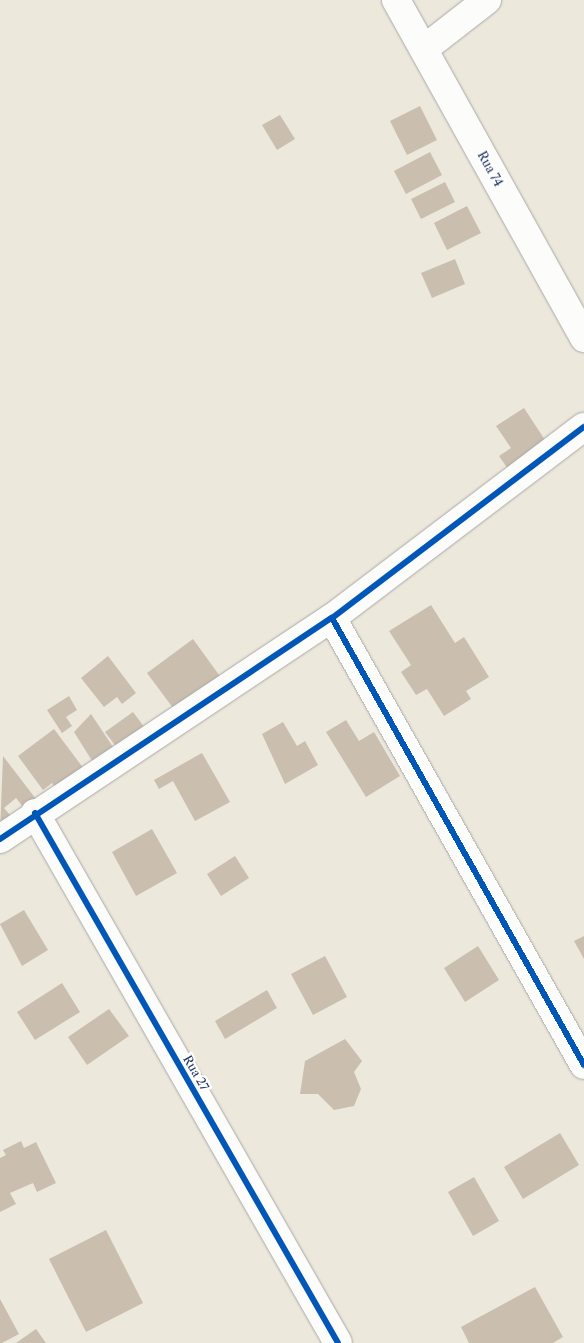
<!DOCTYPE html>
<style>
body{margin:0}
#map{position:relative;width:584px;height:1343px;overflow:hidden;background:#ede8dc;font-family:"Libre Caslon Text",serif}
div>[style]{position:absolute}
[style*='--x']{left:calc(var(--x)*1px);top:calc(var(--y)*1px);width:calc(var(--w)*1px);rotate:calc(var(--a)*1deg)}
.building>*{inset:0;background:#cabeaf}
.roads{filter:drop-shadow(0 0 1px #a9a9a8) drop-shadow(0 0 1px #a9a9a8)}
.minor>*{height:28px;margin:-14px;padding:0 14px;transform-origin:14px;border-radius:14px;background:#fcfcfa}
.cycleway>*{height:6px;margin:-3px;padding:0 3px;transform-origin:3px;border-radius:3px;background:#0057b8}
span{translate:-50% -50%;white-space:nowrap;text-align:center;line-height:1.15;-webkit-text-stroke:4.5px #fff;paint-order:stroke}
.street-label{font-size:12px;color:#1b2f5e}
</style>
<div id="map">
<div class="building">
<i style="clip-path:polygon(420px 106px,437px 140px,407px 155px,390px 121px)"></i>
<i style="clip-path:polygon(280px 115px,295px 139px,277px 150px,262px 125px)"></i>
<i style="clip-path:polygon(430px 152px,442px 175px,406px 194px,394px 171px)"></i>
<i style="clip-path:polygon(445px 182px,455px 202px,421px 219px,411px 199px)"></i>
<i style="clip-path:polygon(467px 206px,481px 233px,447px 250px,434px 223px)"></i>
<i style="clip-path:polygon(455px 259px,465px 284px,432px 298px,421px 273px)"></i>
<i style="clip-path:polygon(524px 408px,547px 443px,508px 469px,499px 456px,511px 448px,496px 426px)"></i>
<i style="clip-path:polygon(431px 605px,455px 643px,464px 637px,489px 677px,466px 691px,471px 699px,444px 716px,427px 689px,416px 695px,401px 672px,411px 665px,389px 631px)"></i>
<i style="clip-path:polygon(193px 639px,222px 679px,176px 712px,147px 673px)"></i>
<i style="clip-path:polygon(108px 656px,136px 693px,122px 704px,117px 697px,104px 707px,81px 678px)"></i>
<i style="clip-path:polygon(69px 696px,77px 710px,66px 717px,72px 726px,62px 733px,47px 710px)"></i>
<i style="clip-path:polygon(133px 712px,145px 728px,121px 753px,105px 732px)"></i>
<i style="clip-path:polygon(91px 714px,117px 753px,96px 767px,74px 732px)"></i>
<i style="clip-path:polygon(346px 720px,359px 741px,374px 732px,400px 776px,366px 797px,326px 732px)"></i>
<i style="clip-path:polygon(283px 722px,297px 746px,305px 741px,318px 765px,285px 784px,262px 734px)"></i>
<i style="clip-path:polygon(54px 729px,87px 773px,60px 793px,52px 783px,43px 790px,18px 756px)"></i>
<i style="clip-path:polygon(202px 753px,230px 802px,195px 821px,173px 781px,159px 789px,154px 780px)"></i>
<i style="clip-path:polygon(3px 756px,39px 803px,27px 812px,16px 798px,4px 808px,15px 821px,0 833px)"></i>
<i style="clip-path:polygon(152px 829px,177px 873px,136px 896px,112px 852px)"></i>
<i style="clip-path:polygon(235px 856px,249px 878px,221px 896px,207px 874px)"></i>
<i style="clip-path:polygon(24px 910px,48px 950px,22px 966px,0 924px)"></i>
<i style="clip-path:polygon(584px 936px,584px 959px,574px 941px)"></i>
<i style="clip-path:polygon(478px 946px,499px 980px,465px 1002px,444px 968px)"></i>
<i style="clip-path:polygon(325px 956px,347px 997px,313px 1015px,291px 974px)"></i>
<i style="clip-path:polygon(62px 983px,80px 1012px,35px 1040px,17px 1012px)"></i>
<i style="clip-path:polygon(267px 990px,277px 1008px,225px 1039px,215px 1021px)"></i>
<i style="clip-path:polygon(109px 1009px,129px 1036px,87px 1065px,68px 1037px)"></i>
<i style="clip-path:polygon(345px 1039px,362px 1061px,354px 1072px,361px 1089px,354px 1106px,334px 1110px,318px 1094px,300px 1094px,305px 1061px)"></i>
<i style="clip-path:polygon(560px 1133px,579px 1165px,523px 1199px,504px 1167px)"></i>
<i style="clip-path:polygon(21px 1141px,24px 1148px,36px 1142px,56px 1183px,37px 1192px,33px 1183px,10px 1193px,16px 1204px,0 1212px,0 1158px,6px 1155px,3px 1150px)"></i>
<i style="clip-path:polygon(474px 1177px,499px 1221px,473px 1236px,448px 1192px)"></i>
<i style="clip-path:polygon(106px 1230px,143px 1303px,86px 1332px,49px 1259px)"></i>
<i style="clip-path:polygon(535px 1287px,563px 1337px,553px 1343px,469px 1343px,461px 1327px)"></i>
<i style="clip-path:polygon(0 1299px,19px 1334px,2px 1343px,0 1343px)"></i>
<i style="clip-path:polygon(36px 1329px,46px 1343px,16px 1343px)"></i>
</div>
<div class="roads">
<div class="minor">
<i style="--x:396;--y:0;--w:387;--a:60.9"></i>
<i style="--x:424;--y:49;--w:80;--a:-37.9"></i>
<i style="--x:332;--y:618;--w:513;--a:60.59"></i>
<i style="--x:35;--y:813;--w:610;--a:60.24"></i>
<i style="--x:0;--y:839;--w:399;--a:-33.7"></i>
<i style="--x:332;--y:618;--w:316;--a:-37.2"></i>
</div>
</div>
<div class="cycleway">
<i style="--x:332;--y:618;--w:513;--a:60.59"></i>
<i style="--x:35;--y:813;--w:610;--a:60.24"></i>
<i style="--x:0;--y:839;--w:399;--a:-33.7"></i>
<i style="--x:332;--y:618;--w:316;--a:-37.2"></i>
</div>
<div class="street-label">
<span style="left:490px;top:169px;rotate:61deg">Rua 74</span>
<span style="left:196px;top:1073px;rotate:60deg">Rua 27</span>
</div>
</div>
